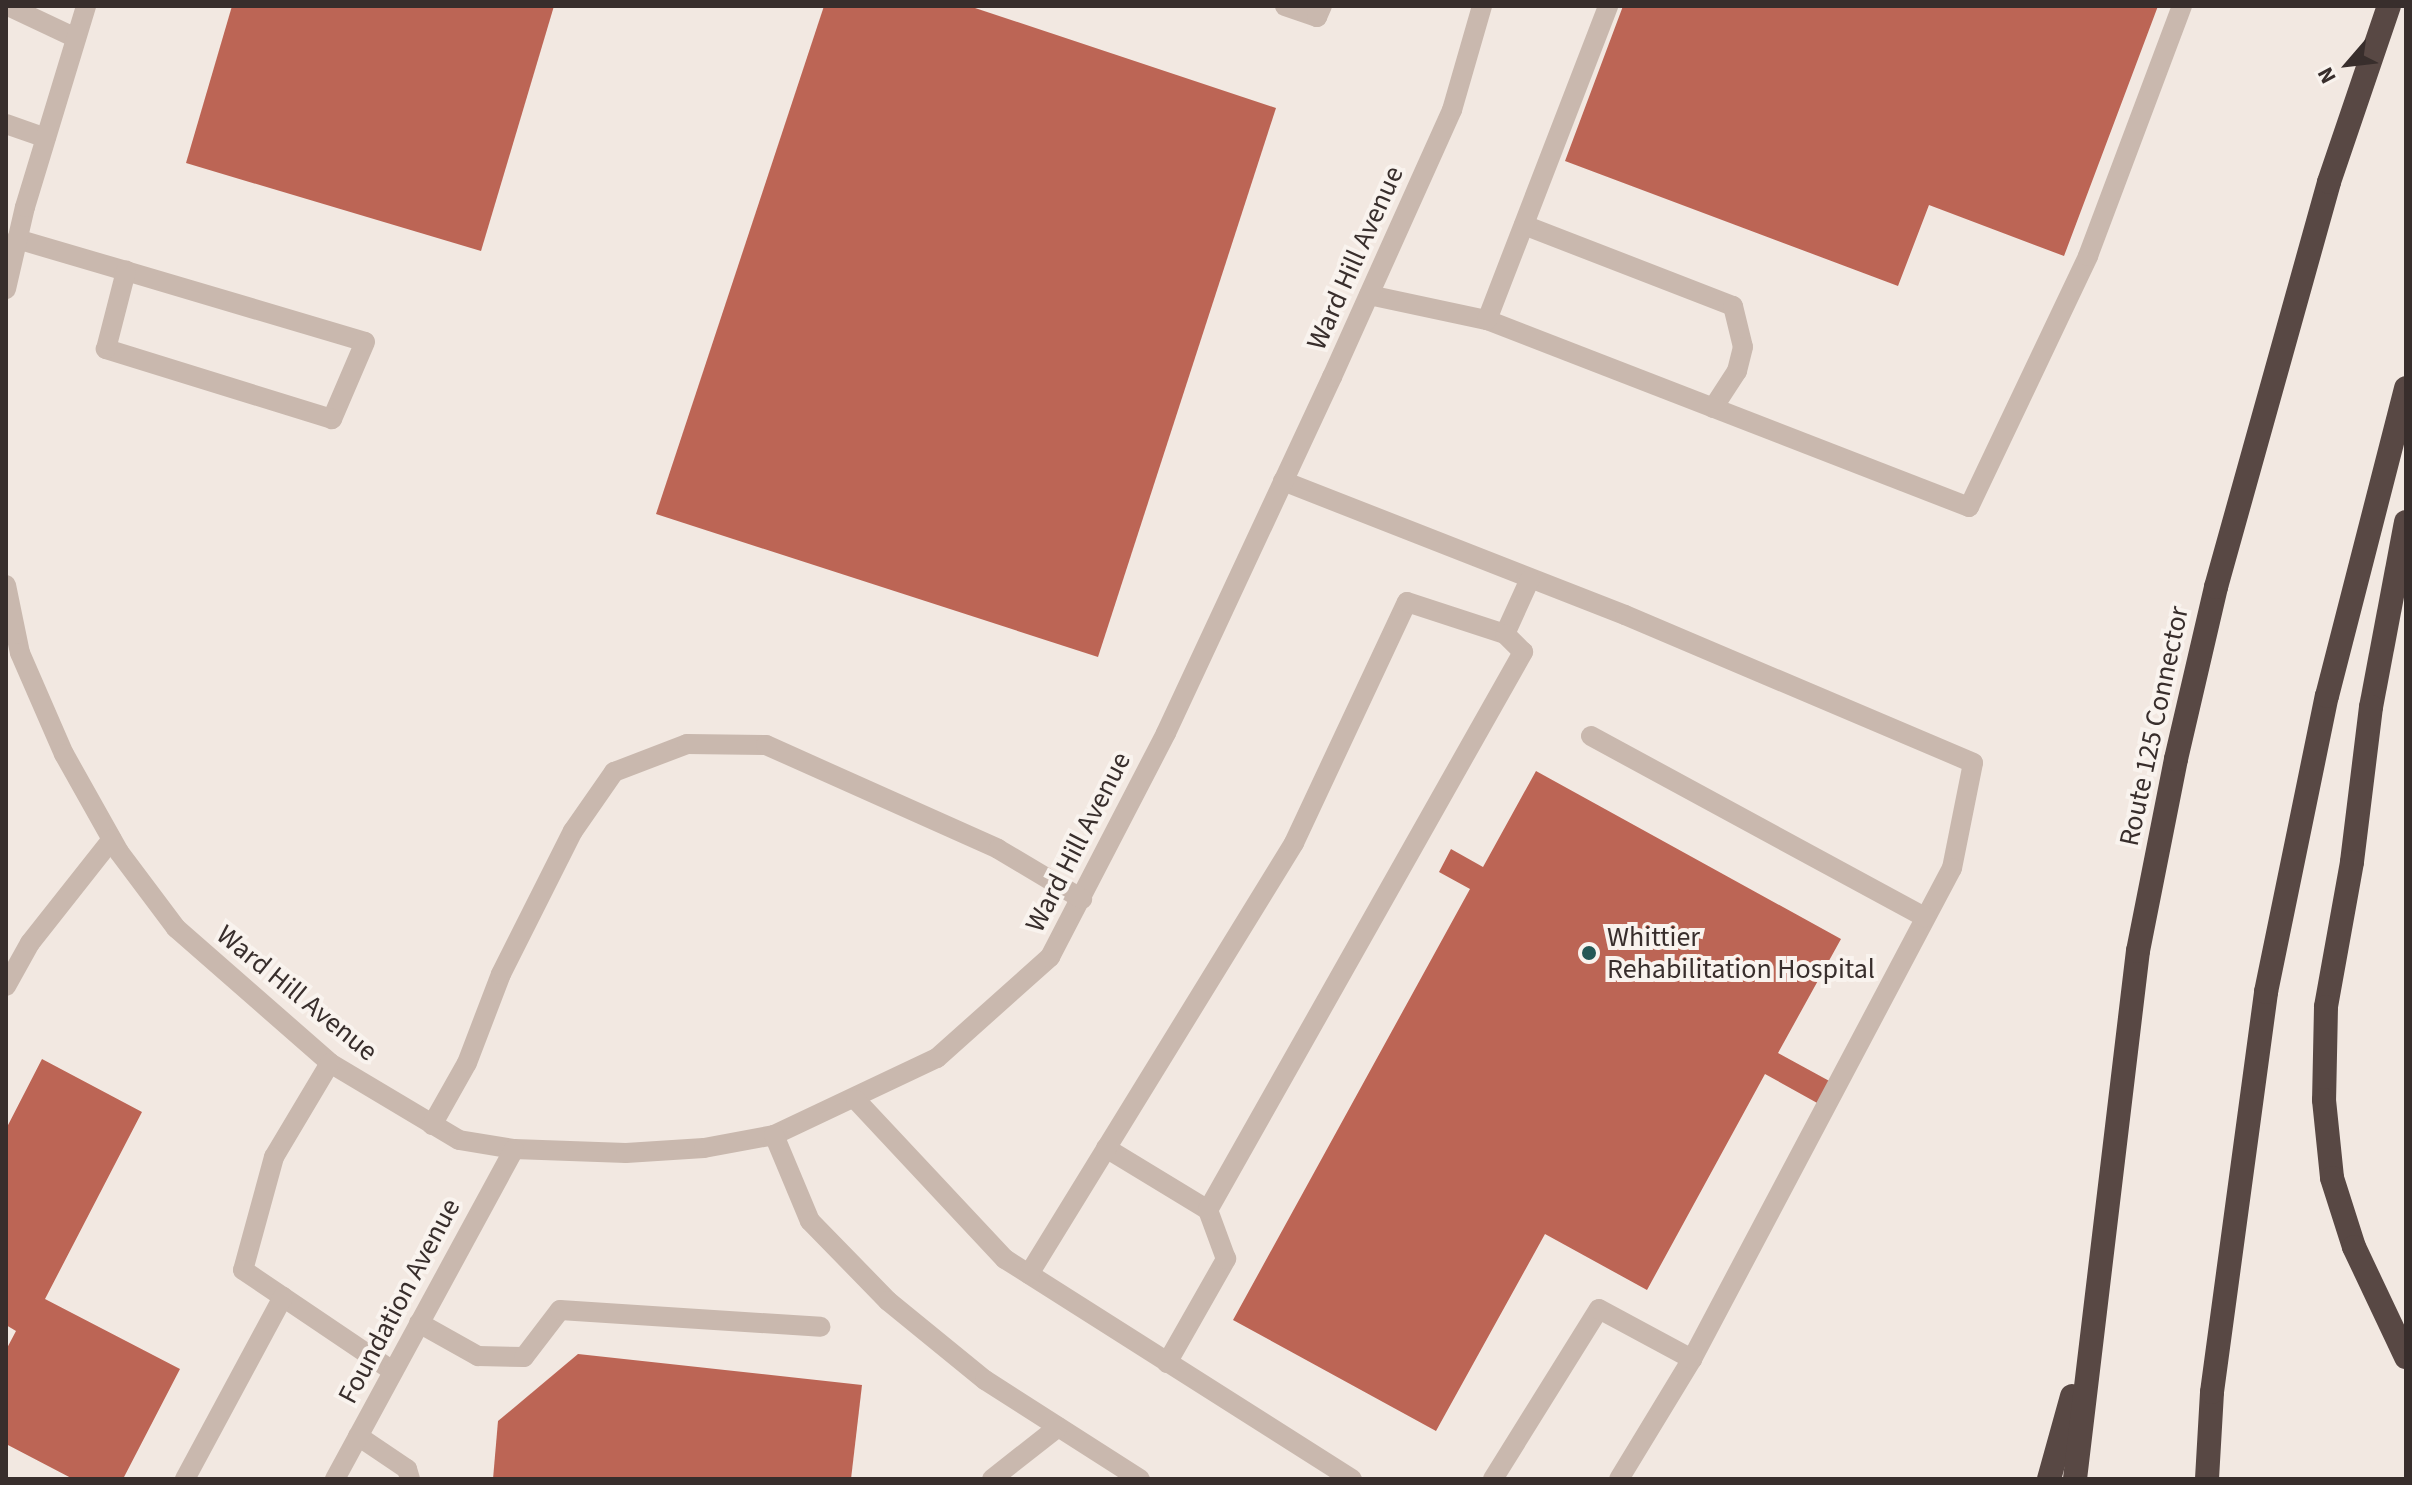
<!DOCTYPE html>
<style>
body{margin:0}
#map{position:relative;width:2412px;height:1485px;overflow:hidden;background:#f2e8e1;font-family:"Source Sans 3",sans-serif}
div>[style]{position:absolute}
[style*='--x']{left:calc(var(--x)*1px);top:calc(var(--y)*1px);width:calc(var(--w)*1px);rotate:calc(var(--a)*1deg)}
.building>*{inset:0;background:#bc6555}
.minor>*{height:20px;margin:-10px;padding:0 10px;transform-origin:10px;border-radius:10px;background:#c9b8ae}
.highway>*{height:24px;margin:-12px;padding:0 12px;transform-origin:12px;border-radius:12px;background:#584844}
.dots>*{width:22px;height:22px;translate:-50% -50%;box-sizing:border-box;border:4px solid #f9f3ee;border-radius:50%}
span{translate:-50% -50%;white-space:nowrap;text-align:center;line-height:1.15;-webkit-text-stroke:8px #f9f3ee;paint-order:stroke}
.street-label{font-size:28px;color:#382e2c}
.poi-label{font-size:28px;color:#382e2c}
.left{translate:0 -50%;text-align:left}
.frame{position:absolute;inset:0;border:8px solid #382e2c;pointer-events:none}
.north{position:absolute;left:2308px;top:24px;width:80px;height:80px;-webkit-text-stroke:6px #f9f3ee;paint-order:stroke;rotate:242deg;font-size:22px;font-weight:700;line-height:32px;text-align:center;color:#382e2c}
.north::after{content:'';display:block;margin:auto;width:28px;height:36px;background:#382e2c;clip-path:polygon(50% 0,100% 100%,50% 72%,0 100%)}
</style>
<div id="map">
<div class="building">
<i style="clip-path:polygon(232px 6px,554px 6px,481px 251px,186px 163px)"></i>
<i style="clip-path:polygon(824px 6px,969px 6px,1276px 108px,1098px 657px,656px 514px)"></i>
<i style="clip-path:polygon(1623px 6px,2158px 6px,2064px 256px,1929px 205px,1898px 286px,1565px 161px)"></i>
<i style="clip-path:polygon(1536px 771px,1841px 939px,1778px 1053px,1833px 1083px,1819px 1104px,1765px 1074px,1647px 1290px,1545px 1234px,1436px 1431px,1233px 1320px,1470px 889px,1439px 872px,1451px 849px,1483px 867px)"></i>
<i style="clip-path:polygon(42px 1059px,142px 1112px,45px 1299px,180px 1369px,123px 1479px,73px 1479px,6px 1444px,6px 1350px,16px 1331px,6px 1325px,6px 1129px)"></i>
<i style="clip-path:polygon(578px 1354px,862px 1385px,851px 1479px,493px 1479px,498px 1421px)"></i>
</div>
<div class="minor">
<i style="--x:8;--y:6;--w:75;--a:25.2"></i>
<i style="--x:1285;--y:6;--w:34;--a:19"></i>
<i style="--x:1317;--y:17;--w:12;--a:-66"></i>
<i style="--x:6;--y:124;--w:42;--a:19.3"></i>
<i style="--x:1524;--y:225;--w:224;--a:21.2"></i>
<i style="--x:1733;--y:306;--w:42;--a:76.3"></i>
<i style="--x:1743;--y:347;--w:25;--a:104"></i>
<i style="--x:1737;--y:371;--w:44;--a:123"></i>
<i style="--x:17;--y:239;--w:114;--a:16.4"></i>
<i style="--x:126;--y:271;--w:249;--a:16.5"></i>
<i style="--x:365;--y:342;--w:84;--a:113.2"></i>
<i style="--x:332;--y:419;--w:237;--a:-162.8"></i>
<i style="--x:106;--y:349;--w:81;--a:-75.6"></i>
<i style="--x:6;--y:289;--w:84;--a:-77"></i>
<i style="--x:25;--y:207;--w:210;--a:-73.1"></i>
<i style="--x:1369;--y:295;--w:121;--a:12"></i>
<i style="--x:1487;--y:320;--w:517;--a:21.2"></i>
<i style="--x:1969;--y:507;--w:278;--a:-64.6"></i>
<i style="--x:2088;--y:256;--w:267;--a:-69.4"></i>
<i style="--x:1487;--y:320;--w:337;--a:-68.9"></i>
<i style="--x:1283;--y:481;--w:367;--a:21.4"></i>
<i style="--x:1625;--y:615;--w:378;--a:23"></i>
<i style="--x:1973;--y:763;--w:107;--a:101.3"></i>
<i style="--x:1952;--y:868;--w:556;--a:117.9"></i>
<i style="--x:1692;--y:1359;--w:140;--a:121.3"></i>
<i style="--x:6;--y:585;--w:69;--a:78.4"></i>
<i style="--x:20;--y:653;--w:110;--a:66.5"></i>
<i style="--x:64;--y:754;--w:112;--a:60.7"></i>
<i style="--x:119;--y:852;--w:95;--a:53.1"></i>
<i style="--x:176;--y:928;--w:205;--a:41.2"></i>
<i style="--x:330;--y:1063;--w:150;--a:30.8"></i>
<i style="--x:459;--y:1140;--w:56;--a:9.3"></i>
<i style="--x:514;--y:1149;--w:112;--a:2"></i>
<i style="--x:626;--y:1153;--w:78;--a:-3.7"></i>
<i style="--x:704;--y:1148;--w:71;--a:-10.5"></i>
<i style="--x:774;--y:1135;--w:180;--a:-25.3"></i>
<i style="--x:937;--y:1058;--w:152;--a:-41.8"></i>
<i style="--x:1050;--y:957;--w:252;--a:-62.6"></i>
<i style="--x:1166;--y:733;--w:393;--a:-65"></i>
<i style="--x:1332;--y:377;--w:293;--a:-65.8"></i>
<i style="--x:1452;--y:110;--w:108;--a:-73.9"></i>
<i style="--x:1591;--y:736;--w:380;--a:28.5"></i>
<i style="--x:6;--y:986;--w:49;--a:-60.8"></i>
<i style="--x:30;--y:943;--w:132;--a:-51.7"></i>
<i style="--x:330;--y:1063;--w:109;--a:120.8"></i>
<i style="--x:274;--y:1157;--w:117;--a:105.3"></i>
<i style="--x:243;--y:1270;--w:181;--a:34"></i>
<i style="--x:856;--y:1100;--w:218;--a:46.9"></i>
<i style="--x:1005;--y:1259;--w:411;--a:32.4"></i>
<i style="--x:432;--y:1125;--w:71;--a:-60.6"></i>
<i style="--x:467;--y:1063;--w:95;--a:-69.1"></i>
<i style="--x:501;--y:974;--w:160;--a:-63.3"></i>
<i style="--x:573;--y:831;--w:72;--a:-55.2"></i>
<i style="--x:614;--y:772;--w:78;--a:-21"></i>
<i style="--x:687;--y:744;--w:79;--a:0.7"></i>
<i style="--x:766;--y:745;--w:254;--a:24.1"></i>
<i style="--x:998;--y:849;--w:98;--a:30.8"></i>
<i style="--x:774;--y:1135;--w:93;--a:67.3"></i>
<i style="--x:810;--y:1221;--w:112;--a:45.7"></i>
<i style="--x:888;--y:1301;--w:125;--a:39.2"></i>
<i style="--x:985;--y:1380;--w:184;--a:32.6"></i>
<i style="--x:1106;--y:1148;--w:119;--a:31.3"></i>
<i style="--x:1029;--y:1274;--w:506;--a:-58.41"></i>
<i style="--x:1294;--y:843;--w:266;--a:-64.9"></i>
<i style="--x:1407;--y:602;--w:103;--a:18.1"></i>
<i style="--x:1505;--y:634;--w:60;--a:-65.6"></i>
<i style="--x:419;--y:1323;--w:68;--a:29.2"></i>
<i style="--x:478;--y:1356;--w:46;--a:1.2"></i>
<i style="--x:524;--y:1357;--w:59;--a:-52.5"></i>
<i style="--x:560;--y:1310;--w:261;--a:3.7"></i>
<i style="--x:1167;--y:1363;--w:120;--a:-60.4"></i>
<i style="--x:1226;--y:1259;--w:52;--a:-110.2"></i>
<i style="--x:1208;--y:1210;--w:641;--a:-60.55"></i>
<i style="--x:1523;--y:652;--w:25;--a:-135"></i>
<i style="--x:358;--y:1436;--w:59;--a:34"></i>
<i style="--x:407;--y:1469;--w:10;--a:73"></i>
<i style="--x:185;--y:1479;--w:207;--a:-61.7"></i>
<i style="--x:335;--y:1479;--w:375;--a:-61.5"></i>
<i style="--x:992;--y:1479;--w:84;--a:-38.2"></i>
<i style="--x:1493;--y:1479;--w:200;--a:-58.1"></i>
<i style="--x:1599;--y:1309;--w:106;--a:28.3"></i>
</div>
<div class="highway">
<i style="--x:2406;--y:522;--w:188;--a:100.7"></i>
<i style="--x:2371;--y:707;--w:156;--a:97"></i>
<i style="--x:2352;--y:862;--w:147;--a:100.2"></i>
<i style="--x:2326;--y:1007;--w:93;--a:91.2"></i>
<i style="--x:2324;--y:1100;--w:78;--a:84.1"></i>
<i style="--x:2332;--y:1178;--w:72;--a:72.3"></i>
<i style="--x:2354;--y:1247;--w:122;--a:64.7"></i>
<i style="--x:2049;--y:1479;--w:86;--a:-74.5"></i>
<i style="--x:2075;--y:1479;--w:532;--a:-83.2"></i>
<i style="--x:2138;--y:951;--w:196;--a:-78.8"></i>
<i style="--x:2176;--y:759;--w:177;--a:-76.9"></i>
<i style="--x:2216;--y:587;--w:420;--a:-74.4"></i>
<i style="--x:2329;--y:182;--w:186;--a:-71.2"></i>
<i style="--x:2207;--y:1479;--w:87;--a:-86.7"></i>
<i style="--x:2212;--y:1392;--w:404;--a:-82.3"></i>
<i style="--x:2266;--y:992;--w:302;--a:-78.4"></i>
<i style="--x:2327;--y:696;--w:318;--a:-75.6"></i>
</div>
<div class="dots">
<i style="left:1589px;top:953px;background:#245755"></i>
</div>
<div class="street-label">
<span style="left:1355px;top:258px;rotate:-66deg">Ward Hill Avenue</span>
<span style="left:2154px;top:726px;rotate:-78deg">Route 125 Connector</span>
<span style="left:1078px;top:842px;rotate:-63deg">Ward Hill Avenue</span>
<span style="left:297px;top:993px;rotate:39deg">Ward Hill Avenue</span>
<span style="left:399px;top:1301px;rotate:-62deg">Foundation Avenue</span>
</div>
<div class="poi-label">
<span class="left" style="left:1607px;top:953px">Whittier<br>Rehabilitation Hospital</span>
</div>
<div class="frame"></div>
<div class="north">N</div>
</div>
